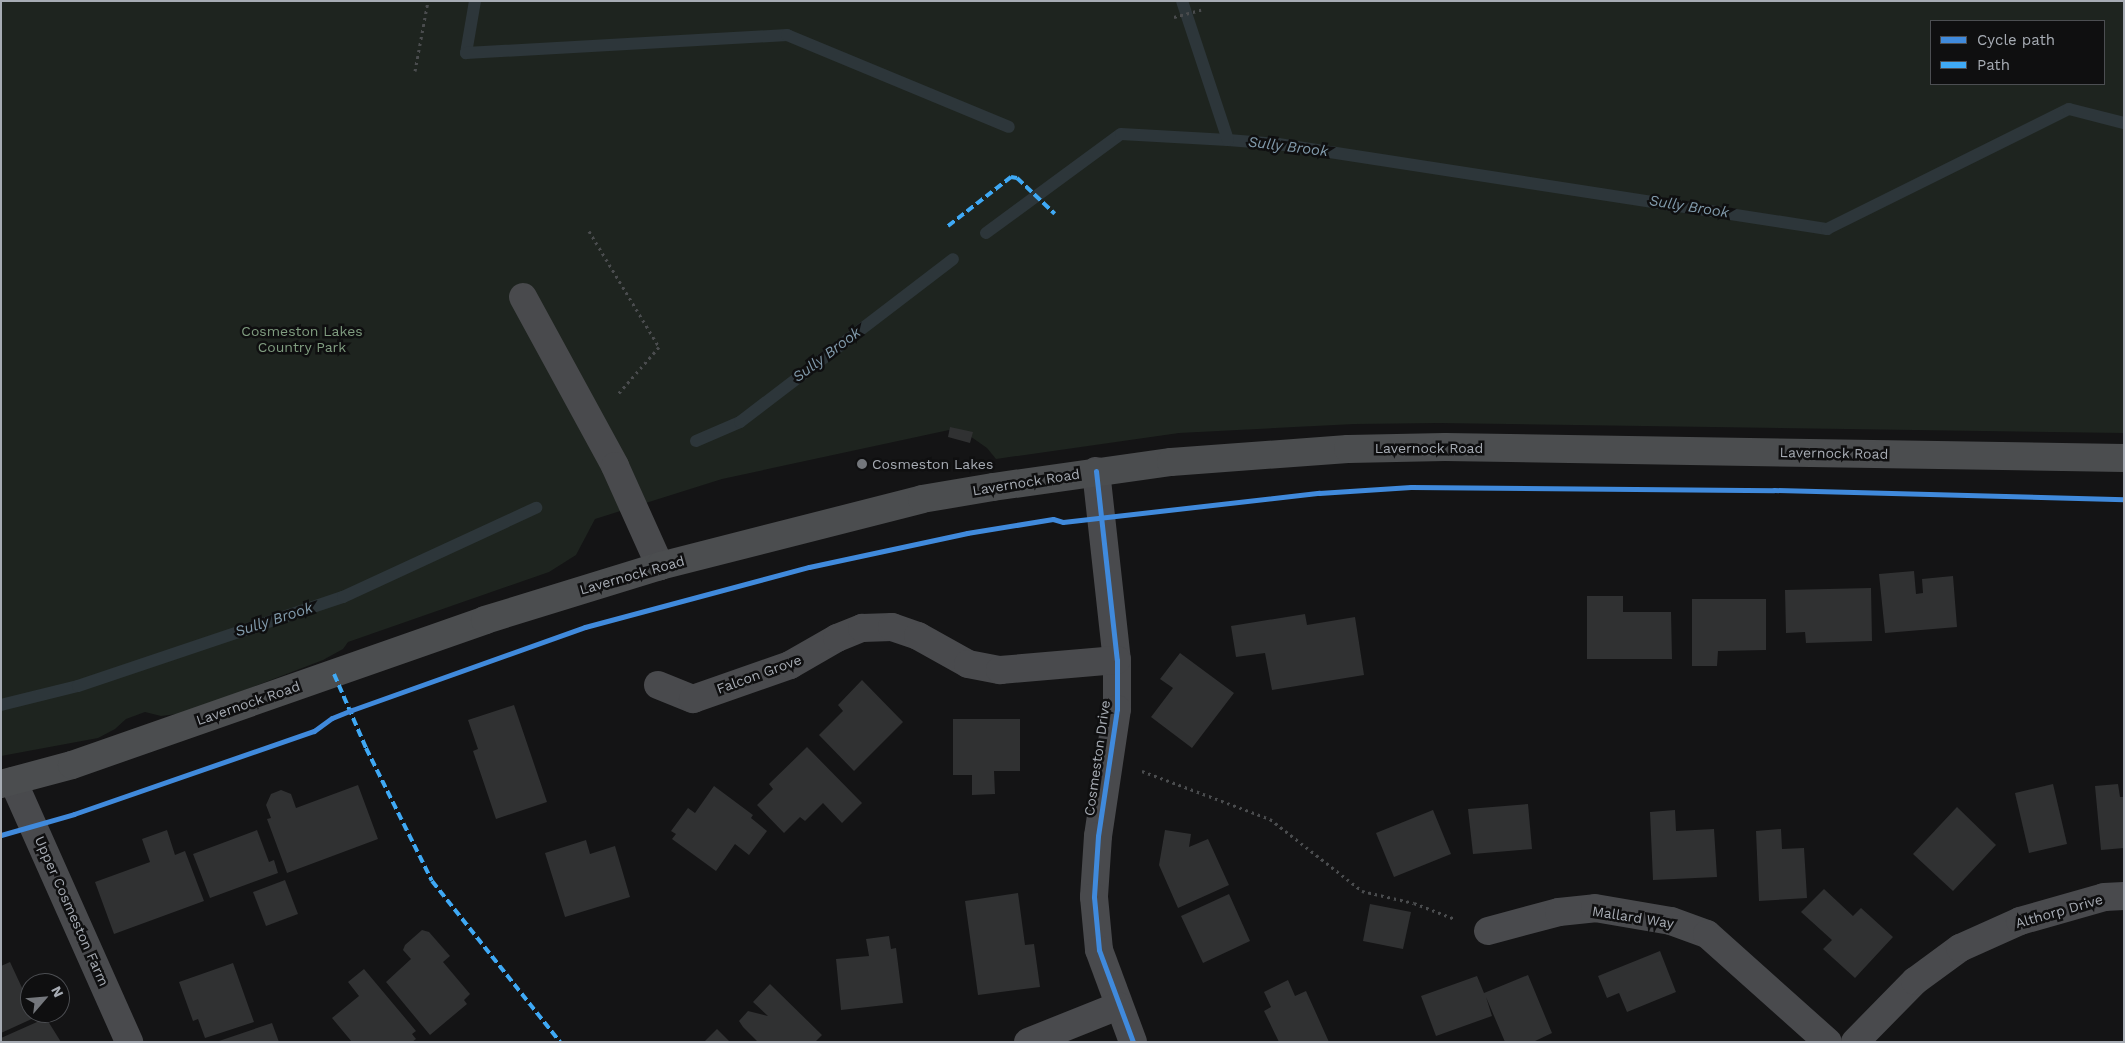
<!DOCTYPE html>
<style>
body{margin:0}
#map{position:relative;width:2125px;height:1043px;overflow:hidden;background:#141415;font-family:"Work Sans",sans-serif}
div>[style]{position:absolute}
[style*='--x']{left:calc(var(--x)*1px);top:calc(var(--y)*1px);width:calc(var(--w)*1px);rotate:calc(var(--a)*1deg)}
.green>*{inset:0;background:#1e241f}
.stream>*{height:12px;margin:-6px;padding:0 6px;transform-origin:6px;border-radius:6px;background:#2d363a}
.building>*{inset:0;background:#303132}
.path>*{height:3px;margin-top:-1.5px;transform-origin:0;background:repeating-linear-gradient(90deg,#4a4c4e 0 2.5px,transparent 0 6.5px)}
.minor>*{height:28px;margin:-14px;padding:0 14px;transform-origin:14px;border-radius:14px;background:#494a4d}
.major>*{height:28px;margin:-14px;padding:0 14px;transform-origin:14px;border-radius:14px;background:#4b4d4f}
.quiet>*{height:4px;margin-top:-2px;transform-origin:0;background:repeating-linear-gradient(90deg,#3fa9f5 0 8px,transparent 0 12px)}
.cycleway>*{height:5px;margin:-2.5px;padding:0 2.5px;transform-origin:2.5px;border-radius:2.5px;background:#408adc}
.dots>*{width:14px;height:14px;translate:-50% -50%;box-sizing:border-box;border:2px solid #0f0f10;border-radius:50%}
span{translate:-50% -50%;white-space:nowrap;text-align:center;line-height:1.15;-webkit-text-stroke:5px #0f0f10;paint-order:stroke}
.park-label{font-size:14px;color:#809d80}
.street-label{font-size:14px;color:#a7acb4}
.poi-label{font-size:14px;color:#a7acb4}
.left{translate:0 -50%;text-align:left}
.water-label{font-size:15px;color:#819aab;font-style:italic}
.frame{position:absolute;inset:0;border:2px solid #a7acb4;pointer-events:none}
.legend{position:absolute;left:1930px;top:20px;width:175px;height:65px;box-sizing:border-box;background:#0f0f10;border:1px solid #4c4e52;margin:0;padding:6px 9px;list-style:none;font-size:15px;color:#a7acb4}
.legend li{display:flex;align-items:center;gap:10px;height:25px}
.legend b{width:25px;border:1px solid #4c4e52}
.north{position:absolute;left:20px;top:973px;width:50px;height:50px;box-sizing:border-box;background:#0f0f10;border:1px solid #4c4e52;border-radius:50%;rotate:63deg;font-size:14px;font-weight:700;line-height:20px;text-align:center;color:#a7acb4}
.north::after{content:'';display:block;margin:auto;width:18px;height:22px;background:#74777c;clip-path:polygon(50% 0,100% 100%,50% 72%,0 100%)}
</style>
<div id="map">
<div class="green">
<i style="clip-path:polygon(evenodd,1px 1px,2124px 1px,2124px 433px,1439px 423px,1354px 424px,1179px 433px,996px 459px,987px 448px,967px 434px,949px 430px,722px 479px,595px 519px,576px 555px,549px 572px,348px 642px,343px 649px,323px 660px,185px 713px,161px 716px,145px 712px,126px 719px,115px 729px,98px 738px,1px 756px,1px 1px,1931px 21px,2104px 21px,2104px 84px,1931px 84px,1931px 21px)"></i>
</div>
<div class="stream">
<i style="--x:475;--y:1;--w:53;--a:99.8"></i>
<i style="--x:466;--y:53;--w:322;--a:-3.2"></i>
<i style="--x:787;--y:35;--w:240;--a:22.5"></i>
<i style="--x:1228;--y:140;--w:50;--a:4.6"></i>
<i style="--x:1278;--y:144;--w:556;--a:8.8"></i>
<i style="--x:1827;--y:229;--w:270;--a:-26.4"></i>
<i style="--x:2069;--y:109;--w:57;--a:14.3"></i>
<i style="--x:986;--y:233;--w:167;--a:-36.3"></i>
<i style="--x:1121;--y:134;--w:107;--a:3.2"></i>
<i style="--x:1228;--y:140;--w:146;--a:-108.3"></i>
<i style="--x:696;--y:441;--w:48;--a:-23.4"></i>
<i style="--x:740;--y:422;--w:268;--a:-37.4"></i>
<i style="--x:1;--y:705;--w:79;--a:-13.9"></i>
<i style="--x:78;--y:686;--w:280;--a:-18.6"></i>
<i style="--x:343;--y:597;--w:213;--a:-24.8"></i>
</div>
<div class="building">
<i style="clip-path:polygon(950px 427px,973px 432px,970px 443px,948px 437px)"></i>
<i style="clip-path:polygon(1914px 571px,1916px 594px,1923px 593px,1922px 579px,1953px 576px,1957px 627px,1885px 633px,1879px 574px)"></i>
<i style="clip-path:polygon(1871px 588px,1872px 641px,1806px 643px,1805px 632px,1786px 633px,1785px 590px)"></i>
<i style="clip-path:polygon(1587px 596px,1623px 596px,1623px 612px,1671px 612px,1672px 659px,1587px 659px)"></i>
<i style="clip-path:polygon(1692px 599px,1766px 599px,1766px 650px,1718px 651px,1717px 666px,1692px 666px)"></i>
<i style="clip-path:polygon(1305px 614px,1307px 625px,1355px 617px,1364px 675px,1272px 690px,1265px 653px,1236px 657px,1231px 626px)"></i>
<i style="clip-path:polygon(1180px 653px,1234px 693px,1192px 748px,1151px 717px,1173px 688px,1160px 679px)"></i>
<i style="clip-path:polygon(862px 680px,903px 722px,854px 771px,819px 735px,843px 711px,838px 705px)"></i>
<i style="clip-path:polygon(514px 705px,547px 802px,496px 819px,473px 751px,478px 749px,468px 720px)"></i>
<i style="clip-path:polygon(953px 719px,1020px 719px,1020px 771px,994px 771px,995px 794px,972px 795px,972px 775px,953px 775px)"></i>
<i style="clip-path:polygon(807px 747px,862px 803px,842px 823px,823px 803px,805px 821px,800px 817px,784px 833px,757px 805px,773px 789px,769px 784px)"></i>
<i style="clip-path:polygon(2053px 784px,2067px 844px,2029px 853px,2015px 793px)"></i>
<i style="clip-path:polygon(2118px 784px,2120px 797px,2124px 797px,2124px 848px,2101px 850px,2095px 786px)"></i>
<i style="clip-path:polygon(358px 785px,378px 839px,287px 873px,267px 819px,271px 818px,266px 805px,271px 794px,281px 790px,291px 794px,296px 808px)"></i>
<i style="clip-path:polygon(714px 786px,753px 815px,751px 818px,767px 831px,749px 855px,735px 844px,716px 871px,672px 839px,676px 834px,671px 831px,688px 808px,695px 813px)"></i>
<i style="clip-path:polygon(1528px 804px,1532px 849px,1473px 854px,1468px 809px)"></i>
<i style="clip-path:polygon(1957px 807px,1996px 845px,1953px 891px,1913px 854px)"></i>
<i style="clip-path:polygon(1433px 810px,1451px 854px,1394px 877px,1376px 833px)"></i>
<i style="clip-path:polygon(1675px 810px,1676px 831px,1714px 829px,1717px 877px,1653px 880px,1650px 812px)"></i>
<i style="clip-path:polygon(1781px 829px,1782px 849px,1804px 848px,1807px 898px,1759px 901px,1756px 831px)"></i>
<i style="clip-path:polygon(167px 830px,175px 855px,185px 851px,204px 901px,114px 934px,95px 882px,150px 862px,142px 839px)"></i>
<i style="clip-path:polygon(257px 830px,269px 862px,274px 860px,278px 873px,210px 898px,193px 854px)"></i>
<i style="clip-path:polygon(1165px 830px,1191px 834px,1189px 847px,1208px 839px,1229px 885px,1178px 908px,1159px 865px)"></i>
<i style="clip-path:polygon(586px 840px,590px 854px,615px 846px,630px 897px,565px 917px,545px 853px)"></i>
<i style="clip-path:polygon(285px 880px,298px 914px,266px 926px,253px 892px)"></i>
<i style="clip-path:polygon(1824px 889px,1853px 916px,1861px 908px,1893px 937px,1855px 978px,1823px 949px,1832px 940px,1801px 912px)"></i>
<i style="clip-path:polygon(1018px 893px,1025px 945px,1034px 944px,1040px 987px,978px 995px,965px 901px)"></i>
<i style="clip-path:polygon(1229px 894px,1250px 941px,1203px 963px,1181px 916px)"></i>
<i style="clip-path:polygon(1370px 904px,1411px 912px,1403px 949px,1363px 941px)"></i>
<i style="clip-path:polygon(422px 930px,429px 932px,450px 956px,443px 962px,470px 994px,464px 1000px,467px 1004px,430px 1035px,386px 982px,411px 959px,403px 950px,405px 945px)"></i>
<i style="clip-path:polygon(889px 936px,891px 949px,896px 948px,903px 1003px,841px 1010px,836px 959px,869px 956px,866px 939px)"></i>
<i style="clip-path:polygon(1660px 951px,1676px 992px,1627px 1012px,1619px 993px,1607px 998px,1598px 976px)"></i>
<i style="clip-path:polygon(10px 962px,30px 1005px,30px 1013px,36px 1017px,1px 1033px,1px 966px)"></i>
<i style="clip-path:polygon(233px 963px,254px 1022px,205px 1038px,198px 1019px,193px 1021px,179px 982px)"></i>
<i style="clip-path:polygon(364px 969px,416px 1031px,412px 1034px,416px 1039px,412px 1042px,352px 1042px,332px 1018px,359px 996px,348px 982px)"></i>
<i style="clip-path:polygon(1528px 975px,1552px 1033px,1533px 1042px,1505px 1042px,1486px 997px,1492px 1016px,1436px 1036px,1421px 996px,1477px 976px,1484px 993px)"></i>
<i style="clip-path:polygon(1288px 980px,1295px 996px,1306px 991px,1329px 1042px,1279px 1042px,1264px 1011px,1271px 1007px,1264px 992px)"></i>
<i style="clip-path:polygon(770px 984px,822px 1035px,815px 1042px,758px 1042px,743px 1027px,739px 1021px,748px 1011px,768px 1016px,753px 1002px)"></i>
<i style="clip-path:polygon(46px 1018px,61px 1042px,1px 1042px,1px 1038px)"></i>
<i style="clip-path:polygon(272px 1023px,279px 1042px,219px 1042px,219px 1041px)"></i>
<i style="clip-path:polygon(717px 1029px,730px 1042px,704px 1042px)"></i>
</div>
<div class="path">
<i style="--x:1174;--y:17;--w:28;--a:-15"></i>
<i style="--x:415;--y:71;--w:71;--a:-79.5"></i>
<i style="--x:589;--y:231;--w:135;--a:58.9"></i>
<i style="--x:659;--y:347;--w:64;--a:131.2"></i>
<i style="--x:1142;--y:771;--w:137;--a:20.6"></i>
<i style="--x:1270;--y:819;--w:117;--a:38"></i>
<i style="--x:1362;--y:891;--w:53;--a:13"></i>
<i style="--x:1414;--y:903;--w:44;--a:21.3"></i>
</div>
<div class="minor">
<i style="--x:523;--y:297;--w:192;--a:61.4"></i>
<i style="--x:615;--y:466;--w:110;--a:65.8"></i>
<i style="--x:1096;--y:471;--w:190;--a:83.7"></i>
<i style="--x:1117;--y:660;--w:49;--a:90"></i>
<i style="--x:1117;--y:709;--w:128;--a:98.5"></i>
<i style="--x:1098;--y:836;--w:61;--a:93.8"></i>
<i style="--x:1094;--y:897;--w:53;--a:84.6"></i>
<i style="--x:1099;--y:950;--w:98;--a:69.7"></i>
<i style="--x:658;--y:685;--w:38;--a:22"></i>
<i style="--x:693;--y:699;--w:103;--a:-19.3"></i>
<i style="--x:790;--y:665;--w:54;--a:-29.9"></i>
<i style="--x:837;--y:638;--w:27;--a:-22"></i>
<i style="--x:862;--y:628;--w:30;--a:-2"></i>
<i style="--x:892;--y:627;--w:28;--a:19"></i>
<i style="--x:918;--y:636;--w:57;--a:29.2"></i>
<i style="--x:968;--y:664;--w:33;--a:11"></i>
<i style="--x:1000;--y:670;--w:117;--a:-4.9"></i>
<i style="--x:13;--y:781;--w:286;--a:66"></i>
<i style="--x:1488;--y:931;--w:73;--a:-15"></i>
<i style="--x:1559;--y:912;--w:36;--a:-6"></i>
<i style="--x:1595;--y:908;--w:77;--a:9.7"></i>
<i style="--x:1671;--y:921;--w:38;--a:20"></i>
<i style="--x:1707;--y:934;--w:162;--a:41.8"></i>
<i style="--x:1028;--y:1042;--w:97;--a:-21.8"></i>
<i style="--x:1855;--y:1042;--w:86;--a:-45.5"></i>
<i style="--x:1915;--y:981;--w:56;--a:-36.3"></i>
<i style="--x:1960;--y:948;--w:66;--a:-24.2"></i>
<i style="--x:2020;--y:921;--w:87;--a:-15.9"></i>
<i style="--x:2104;--y:897;--w:20;--a:-3"></i>
</div>
<div class="major">
<i style="--x:1;--y:784;--w:73;--a:-15"></i>
<i style="--x:72;--y:765;--w:438;--a:-19.3"></i>
<i style="--x:485;--y:620;--w:183;--a:-17.1"></i>
<i style="--x:660;--y:566;--w:270;--a:-14.3"></i>
<i style="--x:922;--y:499;--w:72;--a:-9.6"></i>
<i style="--x:993;--y:487;--w:180;--a:-8"></i>
<i style="--x:1171;--y:462;--w:177;--a:-4.2"></i>
<i style="--x:1348;--y:449;--w:97;--a:-1.2"></i>
<i style="--x:1445;--y:447;--w:679;--a:0.93"></i>
</div>
<div class="quiet">
<i style="--x:948;--y:226;--w:80;--a:-37.9"></i>
<i style="--x:1011;--y:177;--w:6;--a:9"></i>
<i style="--x:1017;--y:178;--w:52;--a:43.5"></i>
<i style="--x:334;--y:674;--w:81;--a:66.6"></i>
<i style="--x:366;--y:748;--w:148;--a:63.6"></i>
<i style="--x:432;--y:881;--w:206;--a:51.5"></i>
</div>
<div class="cycleway">
<i style="--x:1096;--y:471;--w:190;--a:83.7"></i>
<i style="--x:1117;--y:660;--w:49;--a:90"></i>
<i style="--x:1117;--y:709;--w:128;--a:98.5"></i>
<i style="--x:1098;--y:836;--w:61;--a:93.8"></i>
<i style="--x:1094;--y:897;--w:53;--a:84.6"></i>
<i style="--x:1099;--y:950;--w:98;--a:69.7"></i>
<i style="--x:1;--y:835;--w:76;--a:-16"></i>
<i style="--x:74;--y:814;--w:254;--a:-19.1"></i>
<i style="--x:314;--y:731;--w:22;--a:-36"></i>
<i style="--x:332;--y:718;--w:22;--a:-22"></i>
<i style="--x:352;--y:710;--w:247;--a:-19.6"></i>
<i style="--x:585;--y:627;--w:232;--a:-15"></i>
<i style="--x:809;--y:567;--w:162;--a:-12.1"></i>
<i style="--x:967;--y:533;--w:87;--a:-9.2"></i>
<i style="--x:1053;--y:519;--w:10;--a:17"></i>
<i style="--x:1063;--y:522;--w:258;--a:-6.5"></i>
<i style="--x:1319;--y:493;--w:92;--a:-3.7"></i>
<i style="--x:1411;--y:487;--w:363;--a:0.5"></i>
<i style="--x:1774;--y:490;--w:350;--a:1.5"></i>
</div>
<div class="dots">
<i style="left:862px;top:464px;background:#74777c"></i>
</div>
<div class="park-label">
<span style="left:302px;top:339px">Cosmeston Lakes<br>Country Park</span>
</div>
<div class="street-label">
<span style="left:1429px;top:448px">Lavernock Road</span>
<span style="left:1834px;top:453px;rotate:1deg">Lavernock Road</span>
<span style="left:1026px;top:482px;rotate:-9deg">Lavernock Road</span>
<span style="left:632px;top:575px;rotate:-16deg">Lavernock Road</span>
<span style="left:759px;top:674px;rotate:-20deg">Falcon Grove</span>
<span style="left:248px;top:703px;rotate:-19deg">Lavernock Road</span>
<span style="left:1097px;top:758px;rotate:-82deg">Cosmeston Drive</span>
<span style="left:72px;top:911px;rotate:66deg">Upper Cosmeston Farm</span>
<span style="left:2059px;top:911px;rotate:-16deg">Althorp Drive</span>
<span style="left:1633px;top:917px;rotate:9deg">Mallard Way</span>
</div>
<div class="poi-label">
<span class="left" style="left:872px;top:464px">Cosmeston Lakes</span>
</div>
<div class="water-label">
<span style="left:1288px;top:147px;rotate:7deg">Sully Brook</span>
<span style="left:1689px;top:207px;rotate:9deg">Sully Brook</span>
<span style="left:827px;top:355px;rotate:-37deg">Sully Brook</span>
<span style="left:274px;top:620px;rotate:-18deg">Sully Brook</span>
</div>
<div class="frame"></div>
<ul class="legend">
<li><b style="height:6px;background:#408adc"></b>Cycle path</li>
<li><b style="height:6px;background:#3fa9f5"></b>Path</li>
</ul>
<div class="north">N</div>
</div>
